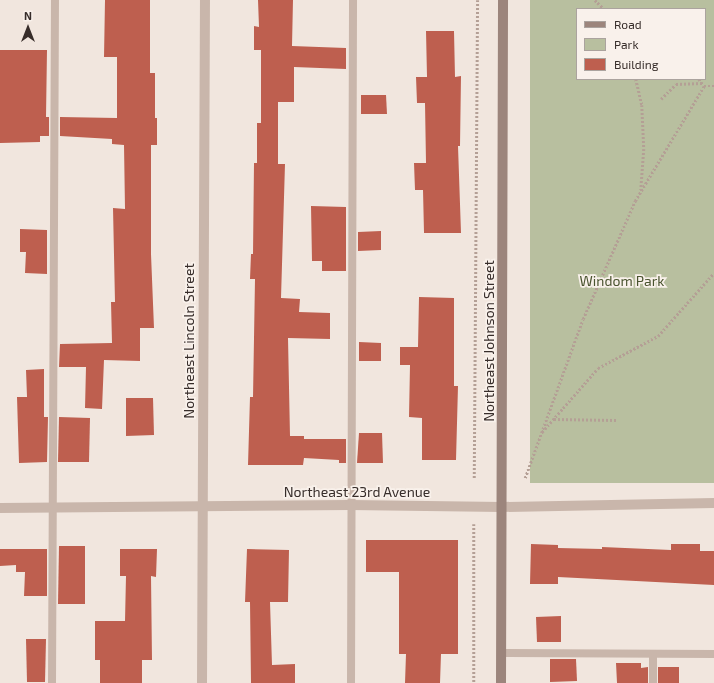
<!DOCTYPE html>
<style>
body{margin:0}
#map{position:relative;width:714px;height:683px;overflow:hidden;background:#f1e6de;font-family:"Exo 2",sans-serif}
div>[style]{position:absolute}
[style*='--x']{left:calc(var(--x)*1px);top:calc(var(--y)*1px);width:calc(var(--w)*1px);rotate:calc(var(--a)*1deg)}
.green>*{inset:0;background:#b8bf9f}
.building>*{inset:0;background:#be5f4f}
.path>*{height:2.5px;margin-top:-1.25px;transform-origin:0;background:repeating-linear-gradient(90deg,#b49f95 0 2px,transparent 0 4px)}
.service>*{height:8px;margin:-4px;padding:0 4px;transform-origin:4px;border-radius:4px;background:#c9b6ab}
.minor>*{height:10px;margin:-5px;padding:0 5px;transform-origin:5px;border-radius:5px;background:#c9b6ab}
.secondary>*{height:10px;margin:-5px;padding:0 5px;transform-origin:5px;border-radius:5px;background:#9c857c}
span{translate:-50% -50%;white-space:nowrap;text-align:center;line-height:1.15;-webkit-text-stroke:3.5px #f9f1eb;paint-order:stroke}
.park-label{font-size:14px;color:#4a542f}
.street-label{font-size:14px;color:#372d2a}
.legend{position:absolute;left:576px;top:8px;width:130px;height:72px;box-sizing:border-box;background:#f9f1eb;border:1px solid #aba39e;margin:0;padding:5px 7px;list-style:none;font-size:12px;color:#372d2a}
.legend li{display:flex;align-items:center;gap:8px;height:20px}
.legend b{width:20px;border:1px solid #aba39e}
.north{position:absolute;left:8px;top:8px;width:40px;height:40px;-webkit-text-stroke:3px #f9f1eb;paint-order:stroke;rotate:0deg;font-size:11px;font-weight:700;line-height:16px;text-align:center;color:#372d2a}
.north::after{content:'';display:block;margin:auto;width:14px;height:18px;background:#372d2a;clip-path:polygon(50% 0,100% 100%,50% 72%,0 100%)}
</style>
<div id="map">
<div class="green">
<i style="clip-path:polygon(evenodd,530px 0,714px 0,714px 483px,530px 483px,530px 0,577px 9px,705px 9px,705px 79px,577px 79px,577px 9px)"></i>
</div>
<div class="building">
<i style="clip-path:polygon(105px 0,150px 0,150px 73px,155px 73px,155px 118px,157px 118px,157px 145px,151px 145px,151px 254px,154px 328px,140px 328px,140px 361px,104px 360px,102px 409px,85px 408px,86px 367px,59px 367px,60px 344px,112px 343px,111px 302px,115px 302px,113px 208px,125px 209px,124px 145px,112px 144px,112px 139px,60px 136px,60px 117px,117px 118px,117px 57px,104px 57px)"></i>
<i style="clip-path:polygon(258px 0,293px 0,292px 46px,346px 48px,346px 69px,294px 67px,294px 102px,278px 102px,278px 164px,285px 164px,281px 298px,300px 299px,299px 312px,330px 313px,330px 339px,288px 338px,290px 436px,304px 436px,304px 439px,346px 439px,346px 463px,339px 463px,339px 460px,304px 458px,303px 465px,248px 465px,250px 397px,253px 397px,255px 279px,250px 279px,251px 254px,253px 254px,254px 163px,257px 163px,257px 123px,261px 123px,261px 50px,254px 50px,254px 26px,259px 27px)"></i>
<i style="clip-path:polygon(426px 31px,454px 31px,455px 77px,461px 76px,460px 146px,458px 146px,461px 233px,424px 233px,423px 190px,415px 190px,414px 163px,426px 163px,425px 103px,417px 103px,416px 77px,427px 77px)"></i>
<i style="clip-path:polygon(0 50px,47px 50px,46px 117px,49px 117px,49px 136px,40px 136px,40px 142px,0 143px)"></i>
<i style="clip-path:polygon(361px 95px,386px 95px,387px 114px,361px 114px)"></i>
<i style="clip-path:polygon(311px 206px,346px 207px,346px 271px,322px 271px,322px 261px,312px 261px)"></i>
<i style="clip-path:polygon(20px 229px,47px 230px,47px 274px,25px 273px,26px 252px,20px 252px)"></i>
<i style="clip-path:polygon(381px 231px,381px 250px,358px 251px,358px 232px)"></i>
<i style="clip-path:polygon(419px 297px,454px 298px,454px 386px,458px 386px,456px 460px,422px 460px,422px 418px,409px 417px,410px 365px,400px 365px,400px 347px,418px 347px)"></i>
<i style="clip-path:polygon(359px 342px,381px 343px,381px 361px,359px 361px)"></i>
<i style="clip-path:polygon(44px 369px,44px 417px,48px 417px,47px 462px,19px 463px,17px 397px,27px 397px,26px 370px)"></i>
<i style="clip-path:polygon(126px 398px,153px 398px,154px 435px,126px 436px)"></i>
<i style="clip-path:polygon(59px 417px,90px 418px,89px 462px,58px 462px)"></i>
<i style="clip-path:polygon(359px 433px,382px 433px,383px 463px,357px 463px)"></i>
<i style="clip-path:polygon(366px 540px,458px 540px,458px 654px,441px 654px,440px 683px,405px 683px,406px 654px,399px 654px,399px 572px,366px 572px)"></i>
<i style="clip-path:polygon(531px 544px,558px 545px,558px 548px,602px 549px,602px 547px,671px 550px,671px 544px,700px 544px,700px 551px,714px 551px,714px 585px,558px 577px,558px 584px,530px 584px)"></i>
<i style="clip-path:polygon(59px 546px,85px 546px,85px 604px,58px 604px)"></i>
<i style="clip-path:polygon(0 549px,47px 549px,47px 596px,24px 596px,25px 572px,16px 572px,16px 565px,0 566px)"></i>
<i style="clip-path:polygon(120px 549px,157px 549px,156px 577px,151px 576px,152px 660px,142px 660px,142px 683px,100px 683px,100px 660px,95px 660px,95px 621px,125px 621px,126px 576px,120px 576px)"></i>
<i style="clip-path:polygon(247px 549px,289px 550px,288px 602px,270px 602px,272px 665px,295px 664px,295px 683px,251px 683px,250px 602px,245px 602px)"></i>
<i style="clip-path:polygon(561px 616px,561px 642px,537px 642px,536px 617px)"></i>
<i style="clip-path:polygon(26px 639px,46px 639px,45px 682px,27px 682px)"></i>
<i style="clip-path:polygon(550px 659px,576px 659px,577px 681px,550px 682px)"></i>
<i style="clip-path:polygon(616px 663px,641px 663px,641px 668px,648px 667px,648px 683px,617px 683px)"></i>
<i style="clip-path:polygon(658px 667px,679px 667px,679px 683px,658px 683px)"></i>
</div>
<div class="path">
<i style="--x:595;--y:0;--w:13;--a:45"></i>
<i style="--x:636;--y:79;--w:27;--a:77"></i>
<i style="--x:642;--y:105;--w:44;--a:87.4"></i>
<i style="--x:644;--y:149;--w:41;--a:94.2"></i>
<i style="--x:699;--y:79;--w:9;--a:54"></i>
<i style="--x:704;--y:86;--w:10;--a:0"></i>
<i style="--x:661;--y:99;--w:21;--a:-45"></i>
<i style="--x:676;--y:84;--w:26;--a:-2"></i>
<i style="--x:554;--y:419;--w:62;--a:0.9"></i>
<i style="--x:542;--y:432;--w:85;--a:-48.8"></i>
<i style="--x:598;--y:368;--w:68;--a:-28.1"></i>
<i style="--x:658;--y:336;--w:84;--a:-48.4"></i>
<i style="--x:474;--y:478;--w:478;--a:-89.6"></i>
<i style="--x:525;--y:478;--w:169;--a:-70"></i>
<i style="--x:583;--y:319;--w:129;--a:-66.2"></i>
<i style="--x:635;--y:201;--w:134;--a:-59"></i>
<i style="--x:474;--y:524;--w:159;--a:90"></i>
</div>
<div class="service">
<i style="--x:502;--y:653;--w:212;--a:0.3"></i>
<i style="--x:52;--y:683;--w:683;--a:-89.75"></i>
<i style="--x:351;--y:683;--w:683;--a:-89.83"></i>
<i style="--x:653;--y:683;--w:29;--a:-90"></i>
</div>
<div class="minor">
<i style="--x:0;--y:508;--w:350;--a:-0.5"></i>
<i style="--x:350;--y:505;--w:152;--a:0.8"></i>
<i style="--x:502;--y:507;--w:212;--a:-1.1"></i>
<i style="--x:202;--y:683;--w:683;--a:-89.75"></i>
</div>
<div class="secondary">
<i style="--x:501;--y:683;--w:683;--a:-89.83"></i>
</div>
<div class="park-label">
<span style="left:622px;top:281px">Windom Park</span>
</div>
<div class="street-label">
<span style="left:189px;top:341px;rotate:-90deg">Northeast Lincoln Street</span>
<span style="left:489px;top:341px;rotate:-90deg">Northeast Johnson Street</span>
<span style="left:357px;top:492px">Northeast 23rd Avenue</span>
</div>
<ul class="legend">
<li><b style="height:5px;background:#9c857c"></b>Road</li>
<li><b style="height:11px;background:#b8bf9f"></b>Park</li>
<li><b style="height:11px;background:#be5f4f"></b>Building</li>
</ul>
<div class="north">N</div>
</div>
